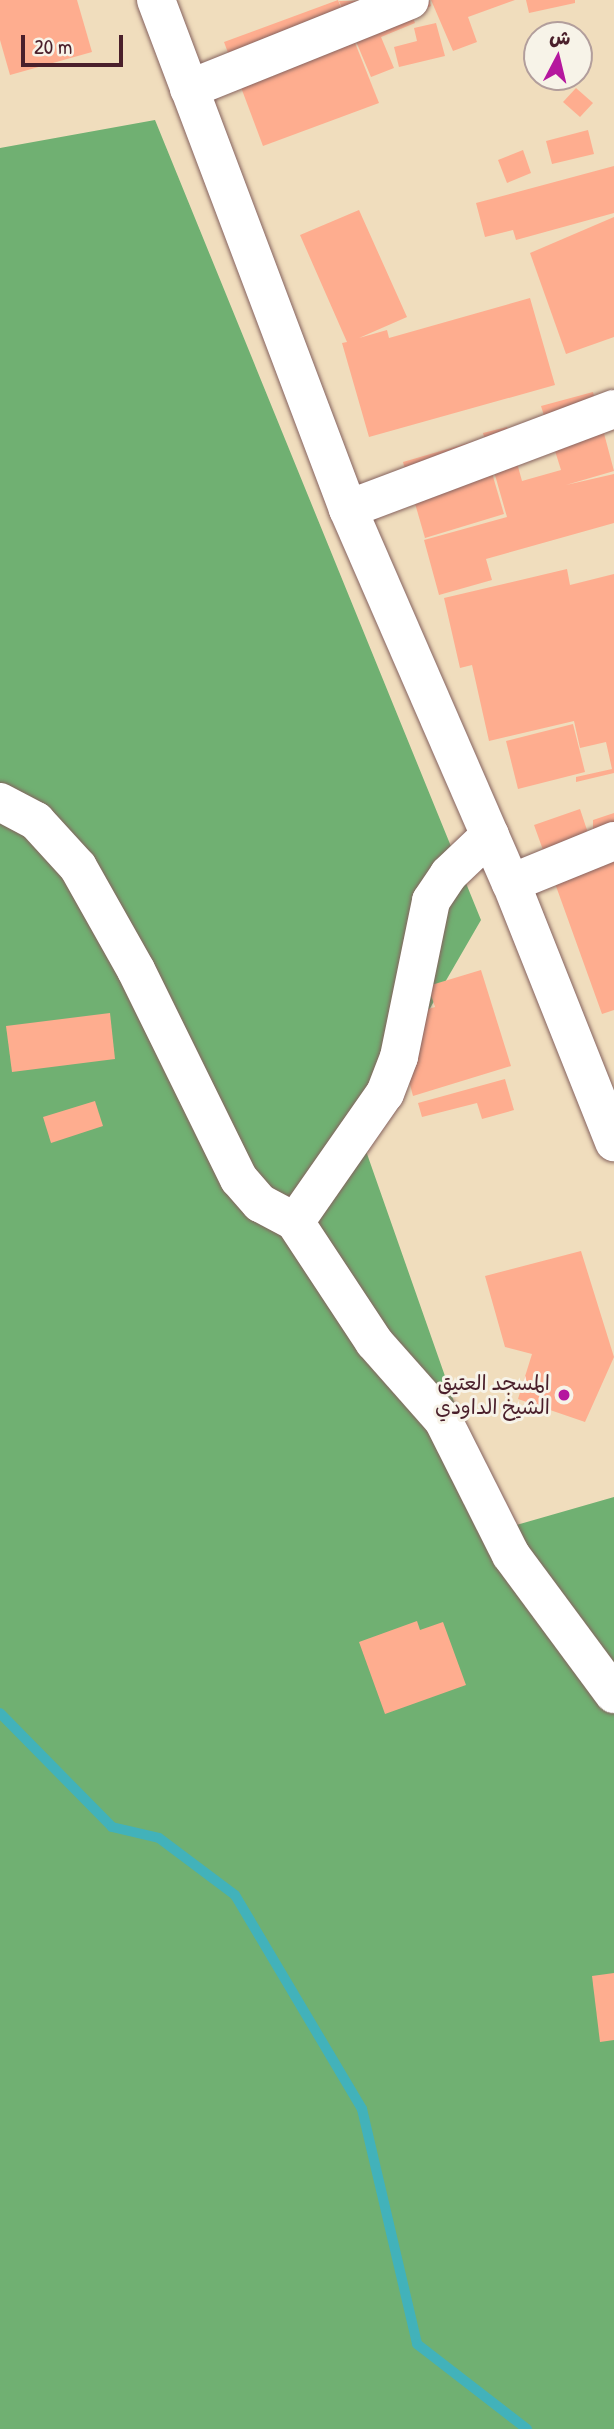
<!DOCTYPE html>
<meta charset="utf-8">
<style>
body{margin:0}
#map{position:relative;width:614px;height:2429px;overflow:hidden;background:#f0ddbd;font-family:"Patrick Hand","Playpen Sans Arabic",sans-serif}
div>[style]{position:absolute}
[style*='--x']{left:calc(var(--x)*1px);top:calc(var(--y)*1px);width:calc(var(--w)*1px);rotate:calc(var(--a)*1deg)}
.forest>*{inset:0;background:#70b072}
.stream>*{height:10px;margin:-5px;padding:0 5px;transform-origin:5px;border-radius:5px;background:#42b2ba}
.building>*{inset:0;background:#fead8f}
.roads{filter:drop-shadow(0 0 2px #84625e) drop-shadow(0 0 2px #84625e)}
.minor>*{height:38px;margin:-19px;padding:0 19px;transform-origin:19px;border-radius:19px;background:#fff}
.dots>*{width:19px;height:19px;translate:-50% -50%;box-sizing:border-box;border:4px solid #f7f3e8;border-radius:50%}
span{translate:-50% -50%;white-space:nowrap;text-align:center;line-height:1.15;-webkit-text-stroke:6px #f7f3e8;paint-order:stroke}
.poi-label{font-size:21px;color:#4a1f2b}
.right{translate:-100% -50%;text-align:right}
.north{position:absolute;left:523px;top:21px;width:70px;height:70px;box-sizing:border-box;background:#f7f3e8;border:2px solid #b29e9c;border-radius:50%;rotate:7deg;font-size:19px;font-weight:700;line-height:28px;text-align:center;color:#4a1f2b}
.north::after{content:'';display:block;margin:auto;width:24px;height:32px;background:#b5179e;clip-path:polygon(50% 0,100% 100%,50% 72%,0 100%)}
.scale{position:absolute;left:21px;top:35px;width:102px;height:32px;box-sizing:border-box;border:4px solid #4a1f2b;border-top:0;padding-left:9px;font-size:21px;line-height:24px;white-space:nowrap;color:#4a1f2b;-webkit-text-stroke:5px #f7f3e8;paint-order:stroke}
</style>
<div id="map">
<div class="forest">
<i style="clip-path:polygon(155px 120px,481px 920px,359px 1131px,499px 1530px,614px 1497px,614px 2429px,0 2429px,0 148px)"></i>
</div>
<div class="stream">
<i style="--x:0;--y:1713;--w:160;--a:45.5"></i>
<i style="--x:112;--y:1827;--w:48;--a:13.2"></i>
<i style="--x:159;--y:1838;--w:95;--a:36.9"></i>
<i style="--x:235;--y:1895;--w:249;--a:59.3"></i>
<i style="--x:362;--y:2109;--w:241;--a:76.8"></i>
<i style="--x:417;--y:2344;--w:139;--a:37.7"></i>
</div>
<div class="building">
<i style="clip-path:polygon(0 0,77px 0,92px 52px,10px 75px,0 40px)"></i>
<i style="clip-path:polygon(338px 0,379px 103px,263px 146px,224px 42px)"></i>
<i style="clip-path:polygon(429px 0,431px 6px,412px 15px,415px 23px,381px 37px,394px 68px,371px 77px,339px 1px)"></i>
<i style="clip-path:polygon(431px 0,515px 0,468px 17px,477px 42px,453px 51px)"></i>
<i style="clip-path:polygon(526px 0,575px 0,575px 3px,529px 13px)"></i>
<i style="clip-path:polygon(436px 23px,445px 56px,399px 67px,394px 47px,417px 41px,414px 28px)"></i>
<i style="clip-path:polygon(576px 88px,593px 103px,580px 117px,563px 102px)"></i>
<i style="clip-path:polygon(588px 130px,594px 154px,552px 164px,546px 141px)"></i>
<i style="clip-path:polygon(523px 150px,531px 173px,507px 183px,498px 160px)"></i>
<i style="clip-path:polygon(614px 166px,614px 213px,516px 240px,513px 230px,485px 237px,476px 203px)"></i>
<i style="clip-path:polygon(359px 210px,407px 317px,359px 338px,387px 330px,389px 338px,530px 298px,555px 385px,369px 437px,342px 343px,347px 342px,300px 235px)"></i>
<i style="clip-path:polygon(614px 217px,614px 337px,566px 354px,530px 253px)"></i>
<i style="clip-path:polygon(593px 392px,614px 471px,566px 485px,614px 474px,614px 523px,486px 559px,492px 580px,439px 595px,424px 540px,507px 517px,483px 433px,507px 427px,522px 481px,561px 470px,541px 406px)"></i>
<i style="clip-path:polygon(482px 439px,504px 514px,425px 538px,403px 462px)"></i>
<i style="clip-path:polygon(567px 569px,570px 585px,614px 574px,614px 773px,576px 782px,576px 777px,612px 769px,606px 742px,580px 748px,574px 721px,489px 741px,472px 665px,460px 668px,444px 598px)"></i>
<i style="clip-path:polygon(573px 724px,585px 772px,518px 789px,506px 741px)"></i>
<i style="clip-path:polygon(580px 809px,593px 848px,593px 820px,614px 813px,614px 1010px,602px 1014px,534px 825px)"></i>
<i style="clip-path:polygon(481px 970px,511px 1066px,413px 1096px,393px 1020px,435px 1007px,428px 986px)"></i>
<i style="clip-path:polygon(110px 1013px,115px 1059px,12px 1072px,6px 1026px)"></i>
<i style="clip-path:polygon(505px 1079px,514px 1110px,482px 1119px,477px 1103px,422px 1117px,418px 1103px)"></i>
<i style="clip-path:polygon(95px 1101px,103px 1126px,51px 1143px,43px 1117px)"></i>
<i style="clip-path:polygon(581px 1251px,614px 1357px,585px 1422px,518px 1399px,532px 1354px,505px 1347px,485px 1276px)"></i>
<i style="clip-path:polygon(417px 1621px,420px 1630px,443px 1622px,466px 1685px,385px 1714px,359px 1642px)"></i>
<i style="clip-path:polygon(614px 1973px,614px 2040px,600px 2042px,592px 1976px)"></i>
</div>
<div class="roads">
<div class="minor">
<i style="--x:156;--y:0;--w:544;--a:69.33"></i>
<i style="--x:348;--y:509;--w:284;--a:-20.6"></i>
<i style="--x:189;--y:89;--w:238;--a:-21.9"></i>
<i style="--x:348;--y:509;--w:408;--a:66.5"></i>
<i style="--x:511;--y:883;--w:111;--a:-22.2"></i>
<i style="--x:0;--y:802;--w:41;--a:27.8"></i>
<i style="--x:36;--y:821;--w:62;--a:47.6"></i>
<i style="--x:78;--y:867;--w:118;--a:60.6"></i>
<i style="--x:136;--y:970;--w:233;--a:63.8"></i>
<i style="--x:239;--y:1179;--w:32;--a:49"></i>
<i style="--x:260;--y:1203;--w:40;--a:28"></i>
<i style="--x:490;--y:835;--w:57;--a:136.4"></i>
<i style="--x:449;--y:874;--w:32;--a:124"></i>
<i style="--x:431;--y:901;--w:159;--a:101.6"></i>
<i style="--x:399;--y:1057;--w:39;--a:111"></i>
<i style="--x:385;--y:1093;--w:157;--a:124.9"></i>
<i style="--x:295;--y:1222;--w:144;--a:56.6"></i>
<i style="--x:374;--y:1342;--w:104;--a:48.5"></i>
<i style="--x:443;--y:1420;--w:151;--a:63.3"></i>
<i style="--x:511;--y:1555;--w:173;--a:53.5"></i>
<i style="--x:511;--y:883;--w:279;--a:68.3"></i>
</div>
</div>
<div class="dots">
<i style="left:564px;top:1395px;background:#b5179e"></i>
</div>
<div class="poi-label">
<span class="right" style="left:550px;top:1395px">المسجد العتيق<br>الشيخ الداودي</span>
</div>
<div class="north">ش</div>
<div class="scale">20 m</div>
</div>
